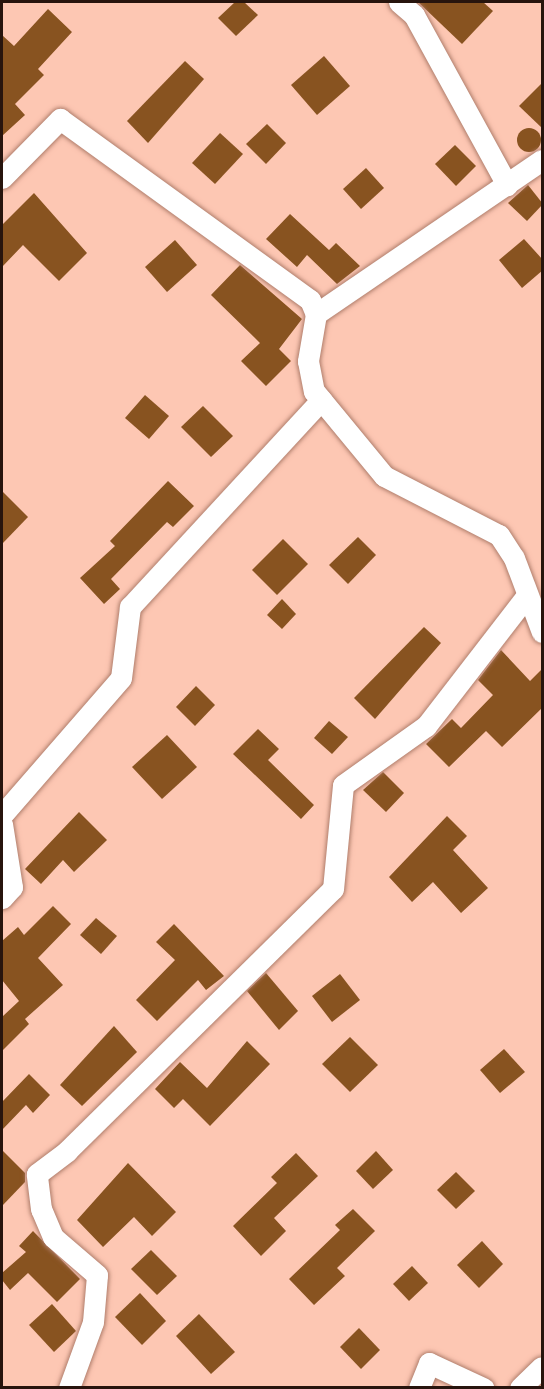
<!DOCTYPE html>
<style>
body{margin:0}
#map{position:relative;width:544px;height:1389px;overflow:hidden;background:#fdc7b3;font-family:"Source Serif 4",serif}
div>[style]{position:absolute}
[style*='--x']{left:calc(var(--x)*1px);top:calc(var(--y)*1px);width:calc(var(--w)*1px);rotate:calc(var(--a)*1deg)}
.building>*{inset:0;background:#885320}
.round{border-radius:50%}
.roads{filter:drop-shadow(0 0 2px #b07e6c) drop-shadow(0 0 2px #b07e6c)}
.street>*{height:21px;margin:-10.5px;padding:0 10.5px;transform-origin:10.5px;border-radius:10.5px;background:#fff}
span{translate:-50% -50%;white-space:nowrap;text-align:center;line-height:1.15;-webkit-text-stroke:6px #fbdace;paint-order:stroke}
.frame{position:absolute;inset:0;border:3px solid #27140d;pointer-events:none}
</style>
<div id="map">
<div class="building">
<i style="clip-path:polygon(235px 2px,244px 2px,258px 15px,236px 36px,218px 18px)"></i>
<i style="clip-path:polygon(418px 2px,483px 2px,493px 11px,462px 44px)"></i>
<i style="clip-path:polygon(48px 9px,72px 32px,38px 69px,44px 75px,15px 104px,25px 115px,2px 136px,2px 35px,14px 46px)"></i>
<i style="clip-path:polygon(324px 56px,350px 86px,317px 115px,291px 85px)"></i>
<i style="clip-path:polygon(185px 61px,204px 79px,148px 143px,127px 121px)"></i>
<i style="clip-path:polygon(543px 82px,543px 129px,519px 106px)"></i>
<i style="clip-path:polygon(267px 124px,286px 143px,266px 164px,246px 144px)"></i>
<i class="round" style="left:517px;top:128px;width:24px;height:24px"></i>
<i style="clip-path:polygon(220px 133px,243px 154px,215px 184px,192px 163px)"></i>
<i style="clip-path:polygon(455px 145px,476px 166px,456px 186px,435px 164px)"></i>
<i style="clip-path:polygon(366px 168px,384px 188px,361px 209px,343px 189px)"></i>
<i style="clip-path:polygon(528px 185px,543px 204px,527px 221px,508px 203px)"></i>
<i style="clip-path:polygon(34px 193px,87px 253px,59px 281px,23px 245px,2px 267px,2px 225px)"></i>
<i style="clip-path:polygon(290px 214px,329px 250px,336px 243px,360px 266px,337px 284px,307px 255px,297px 267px,266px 239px)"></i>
<i style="clip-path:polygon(524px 239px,543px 260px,543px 270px,522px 288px,499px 260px)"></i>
<i style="clip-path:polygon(175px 240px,197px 265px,167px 292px,145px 267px)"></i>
<i style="clip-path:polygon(240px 265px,302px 319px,279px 349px,291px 361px,266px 386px,241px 361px,260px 343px,211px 295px)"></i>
<i style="clip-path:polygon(145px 395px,169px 416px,149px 439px,125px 418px)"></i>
<i style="clip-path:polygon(203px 406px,233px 436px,211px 457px,181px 427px)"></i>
<i style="clip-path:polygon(168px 481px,194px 506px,173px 527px,167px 522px,111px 579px,120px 589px,104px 604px,80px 578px,115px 546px,110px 541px)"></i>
<i style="clip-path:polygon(2px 491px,28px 517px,2px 544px)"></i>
<i style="clip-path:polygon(358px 537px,376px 555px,348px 584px,329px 565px)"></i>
<i style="clip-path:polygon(283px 539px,308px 564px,277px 595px,252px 570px)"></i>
<i style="clip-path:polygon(282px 599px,296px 614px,282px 629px,267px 615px)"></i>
<i style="clip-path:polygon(424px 627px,441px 643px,375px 719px,354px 698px)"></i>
<i style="clip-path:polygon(501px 650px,530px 681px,543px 668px,543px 707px,502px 747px,486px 731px,449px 767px,426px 744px,452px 719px,461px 728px,493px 695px,478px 680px)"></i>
<i style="clip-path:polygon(196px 686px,215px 705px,195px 726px,176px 707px)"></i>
<i style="clip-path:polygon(329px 721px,348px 737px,332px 754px,314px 738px)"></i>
<i style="clip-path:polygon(258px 729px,279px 749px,268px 760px,314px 805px,301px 819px,233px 754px)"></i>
<i style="clip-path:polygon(167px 735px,197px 767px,162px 799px,132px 767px)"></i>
<i style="clip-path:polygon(383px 772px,404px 793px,386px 812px,363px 790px)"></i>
<i style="clip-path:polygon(79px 812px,107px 840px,74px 872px,63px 860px,41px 884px,25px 869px)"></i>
<i style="clip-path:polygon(447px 816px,467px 836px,453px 850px,488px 888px,461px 913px,433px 882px,412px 902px,389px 877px)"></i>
<i style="clip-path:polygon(53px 906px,71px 924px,38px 958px,63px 985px,25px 1019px,29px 1024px,2px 1051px,2px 1017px,19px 1001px,2px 980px,2px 941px,18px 927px,24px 935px)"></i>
<i style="clip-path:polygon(96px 918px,117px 936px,101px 954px,80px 935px)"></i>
<i style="clip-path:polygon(174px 924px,224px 976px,206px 990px,198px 980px,157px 1021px,136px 1000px,175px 960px,156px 942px)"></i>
<i style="clip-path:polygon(266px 973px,298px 1011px,279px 1030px,247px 991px)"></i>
<i style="clip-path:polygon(340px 974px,360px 1000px,332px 1022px,312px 996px)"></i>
<i style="clip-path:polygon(114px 1026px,137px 1052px,82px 1106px,60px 1085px)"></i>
<i style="clip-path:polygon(350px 1037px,378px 1065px,350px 1092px,322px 1064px)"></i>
<i style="clip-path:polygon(247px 1041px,270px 1064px,210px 1126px,183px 1099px,174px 1108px,155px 1089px,180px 1062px,207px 1088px)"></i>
<i style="clip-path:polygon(504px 1049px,525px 1072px,500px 1093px,480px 1070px)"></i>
<i style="clip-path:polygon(29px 1074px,50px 1095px,33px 1113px,26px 1105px,2px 1130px,2px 1102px)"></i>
<i style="clip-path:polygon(2px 1150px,25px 1173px,25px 1182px,2px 1206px)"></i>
<i style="clip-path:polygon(376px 1151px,393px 1170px,373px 1189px,356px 1171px)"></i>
<i style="clip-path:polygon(296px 1153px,318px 1176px,274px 1218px,286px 1231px,261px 1256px,233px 1226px,277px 1183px,271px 1177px)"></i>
<i style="clip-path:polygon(128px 1163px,176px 1212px,152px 1236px,134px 1217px,103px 1247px,77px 1220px)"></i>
<i style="clip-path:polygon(456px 1172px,475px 1191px,456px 1209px,437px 1190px)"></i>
<i style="clip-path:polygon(353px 1209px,375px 1231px,337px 1268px,345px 1276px,314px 1305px,289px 1279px,340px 1230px,335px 1225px)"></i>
<i style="clip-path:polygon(33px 1231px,80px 1279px,57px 1302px,28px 1273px,10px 1290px,2px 1280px,2px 1273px,26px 1252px,19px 1246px)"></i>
<i style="clip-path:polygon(482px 1241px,503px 1264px,479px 1288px,457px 1265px)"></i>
<i style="clip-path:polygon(151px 1250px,177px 1276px,157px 1295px,131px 1269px)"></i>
<i style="clip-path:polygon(412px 1266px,428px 1283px,409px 1301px,393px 1284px)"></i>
<i style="clip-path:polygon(140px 1293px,166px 1321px,142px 1345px,115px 1317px)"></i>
<i style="clip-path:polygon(52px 1304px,76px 1331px,54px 1352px,29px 1325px)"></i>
<i style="clip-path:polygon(199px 1314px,235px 1352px,211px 1374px,176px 1336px)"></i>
<i style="clip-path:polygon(359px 1328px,380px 1350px,361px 1369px,340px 1347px)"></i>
</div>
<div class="roads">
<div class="street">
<i style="--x:399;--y:2;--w:20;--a:41"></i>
<i style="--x:414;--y:15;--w:194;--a:61.3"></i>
<i style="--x:2;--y:178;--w:83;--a:-45.5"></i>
<i style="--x:60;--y:119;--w:309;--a:35.9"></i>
<i style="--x:310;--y:300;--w:15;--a:67"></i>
<i style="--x:316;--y:314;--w:48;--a:99.7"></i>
<i style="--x:308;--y:361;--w:31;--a:79"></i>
<i style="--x:314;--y:391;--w:110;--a:50.5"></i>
<i style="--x:384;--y:476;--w:129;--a:27.2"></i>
<i style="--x:499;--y:535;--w:27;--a:57"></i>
<i style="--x:514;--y:558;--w:79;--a:69.3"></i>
<i style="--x:316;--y:314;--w:273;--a:-34.3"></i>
<i style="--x:2;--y:815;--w:181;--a:-49"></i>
<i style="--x:121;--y:678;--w:72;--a:-82.8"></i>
<i style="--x:130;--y:607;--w:282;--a:-47.3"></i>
<i style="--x:2;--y:824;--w:64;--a:81"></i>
<i style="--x:12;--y:887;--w:15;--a:132"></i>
<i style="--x:69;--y:1388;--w:70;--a:-70"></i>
<i style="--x:93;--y:1322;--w:47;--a:-85.1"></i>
<i style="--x:97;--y:1275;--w:58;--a:-139.2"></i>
<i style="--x:53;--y:1237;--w:30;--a:-113"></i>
<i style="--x:41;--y:1209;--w:35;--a:-97"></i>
<i style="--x:37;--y:1174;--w:38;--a:-37"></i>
<i style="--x:67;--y:1151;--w:373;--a:-44.6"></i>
<i style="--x:333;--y:889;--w:104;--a:-84.5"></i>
<i style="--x:343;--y:785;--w:102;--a:-35.4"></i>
<i style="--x:426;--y:726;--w:162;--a:-52.3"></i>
<i style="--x:419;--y:1388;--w:27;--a:-68"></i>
<i style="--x:429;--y:1363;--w:60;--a:24.8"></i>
<i style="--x:520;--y:1388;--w:30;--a:-44"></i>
</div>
</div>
<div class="frame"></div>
</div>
